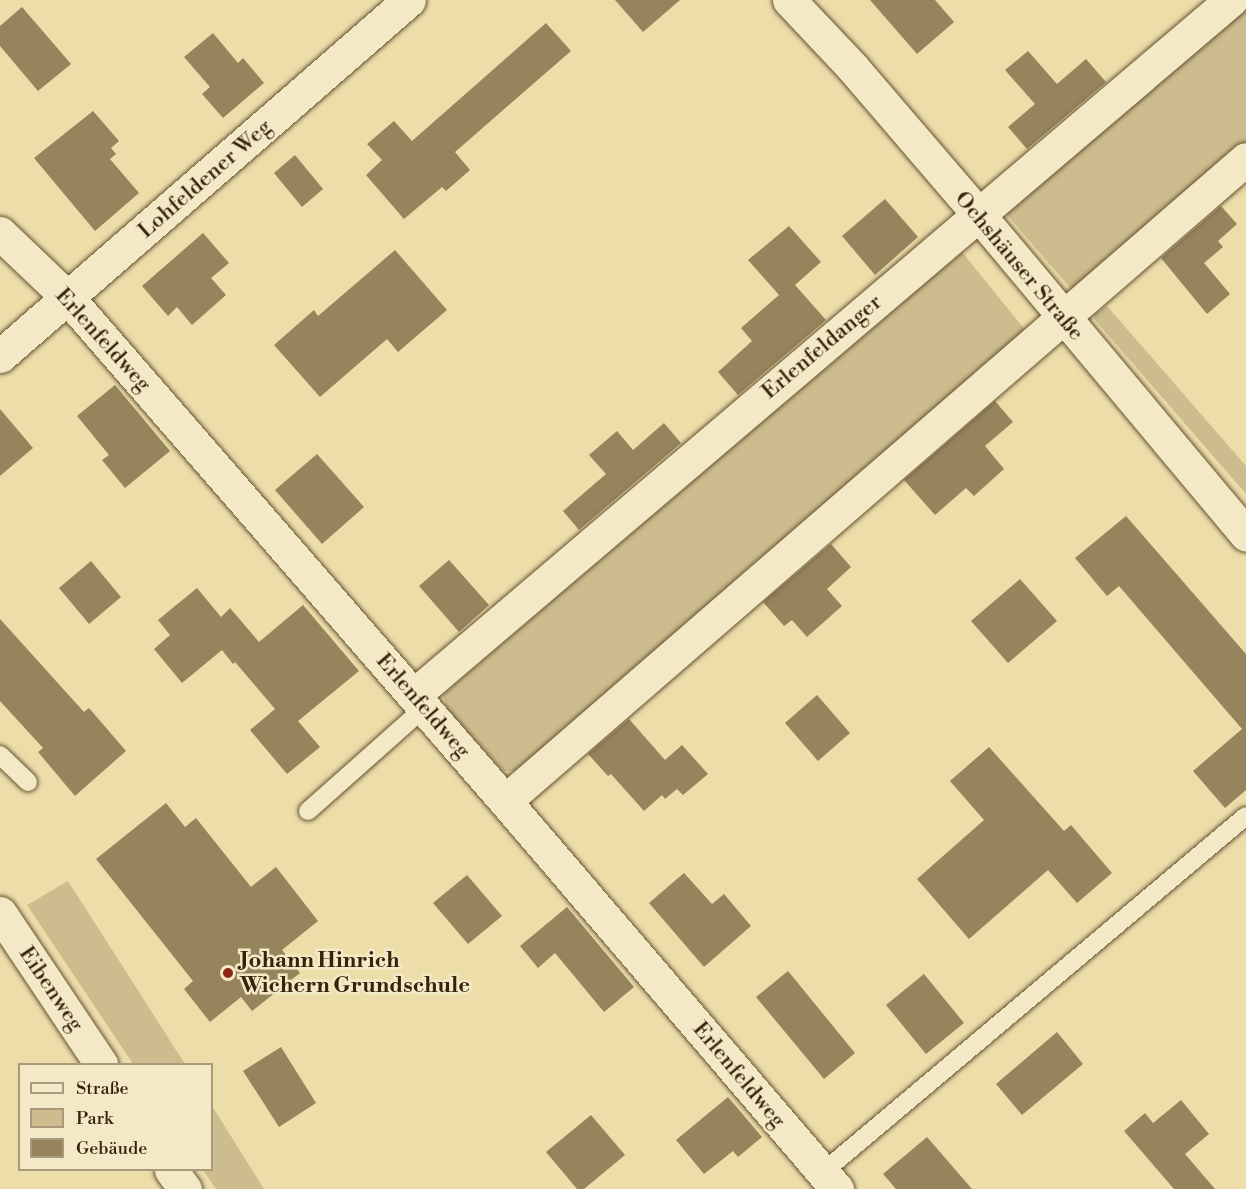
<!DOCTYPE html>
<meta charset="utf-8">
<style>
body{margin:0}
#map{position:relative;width:1246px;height:1189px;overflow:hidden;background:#ecdda9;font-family:"Libre Bodoni",serif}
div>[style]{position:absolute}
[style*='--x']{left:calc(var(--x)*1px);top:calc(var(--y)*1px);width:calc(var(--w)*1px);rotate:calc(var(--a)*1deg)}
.green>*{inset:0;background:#cdbd8e}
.building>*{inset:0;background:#96845d}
.roads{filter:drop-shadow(0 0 2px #655232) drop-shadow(0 0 2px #655232)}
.service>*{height:18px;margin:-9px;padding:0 9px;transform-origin:9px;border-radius:9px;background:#f3e9c7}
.minor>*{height:33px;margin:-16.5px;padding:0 16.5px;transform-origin:16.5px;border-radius:16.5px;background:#f3e9c7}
.secondary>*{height:33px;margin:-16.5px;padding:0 16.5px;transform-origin:16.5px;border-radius:16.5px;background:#f3e9c7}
.dots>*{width:16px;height:16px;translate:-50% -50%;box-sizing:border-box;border:3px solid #f3e9c7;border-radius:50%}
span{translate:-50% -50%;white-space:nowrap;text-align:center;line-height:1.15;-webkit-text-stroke:5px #f3e9c7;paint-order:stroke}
.street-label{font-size:22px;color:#38230a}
.poi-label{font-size:22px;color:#38230a;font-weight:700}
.left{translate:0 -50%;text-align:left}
.legend{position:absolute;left:18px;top:1063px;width:195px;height:108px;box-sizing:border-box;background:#f3e9c7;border:2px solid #a89a7b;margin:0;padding:8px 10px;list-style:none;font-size:18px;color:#38230a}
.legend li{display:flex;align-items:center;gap:12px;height:30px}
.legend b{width:30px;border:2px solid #a89a7b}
</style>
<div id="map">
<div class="green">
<i style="clip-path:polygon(1246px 7px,1246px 146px,1072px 290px,1002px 209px)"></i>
<i style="clip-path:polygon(962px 252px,1026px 331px,517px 771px,503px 771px,446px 708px,443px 694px)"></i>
<i style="clip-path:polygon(1107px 306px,1246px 466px,1246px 494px,1095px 320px,1093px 315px)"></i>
<i style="clip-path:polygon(68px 881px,185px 1064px,133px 1064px,27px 905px)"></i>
<i style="clip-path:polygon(212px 1106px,264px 1189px,216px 1189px,203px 1170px,212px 1170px)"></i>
</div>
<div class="building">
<i style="clip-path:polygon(615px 0,680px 0,643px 32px)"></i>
<i style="clip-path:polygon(870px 0,935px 0,954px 22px,917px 54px)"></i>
<i style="clip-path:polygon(22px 7px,71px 64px,38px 91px,0 46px,0 26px)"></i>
<i style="clip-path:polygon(546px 23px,571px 51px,455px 152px,470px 170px,446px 191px,442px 187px,404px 219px,366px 175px,382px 160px,367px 144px,394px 121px,412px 141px)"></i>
<i style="clip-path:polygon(213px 33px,238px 63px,243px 58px,264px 83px,223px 118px,202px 94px,210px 87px,184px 57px)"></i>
<i style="clip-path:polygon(1028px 51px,1057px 84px,1086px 59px,1106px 82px,1027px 149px,1008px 127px,1035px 104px,1005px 70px)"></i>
<i style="clip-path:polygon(93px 111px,119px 141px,111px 148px,116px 154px,110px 159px,139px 193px,95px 231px,34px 158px)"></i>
<i style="clip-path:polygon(295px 155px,323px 189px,302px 207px,274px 173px)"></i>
<i style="clip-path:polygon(885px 199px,918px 237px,875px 275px,842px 236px)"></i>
<i style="clip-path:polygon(1221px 206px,1237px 224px,1218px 241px,1223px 247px,1204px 263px,1230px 294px,1207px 314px,1161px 258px)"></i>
<i style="clip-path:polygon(789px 226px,821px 262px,795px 285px,826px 320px,738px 395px,718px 372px,752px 341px,741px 328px,779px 295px,748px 260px)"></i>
<i style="clip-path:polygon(203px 233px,229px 263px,211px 278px,226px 295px,192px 325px,177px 307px,168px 316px,142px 286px)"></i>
<i style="clip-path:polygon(395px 250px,447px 310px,398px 352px,387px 339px,320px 397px,274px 345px,314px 310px,318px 316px)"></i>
<i style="clip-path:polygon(115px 385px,170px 451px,125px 488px,102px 460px,109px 455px,77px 416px)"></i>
<i style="clip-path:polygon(995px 401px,1013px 422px,985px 446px,1004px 469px,974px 496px,966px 488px,935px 515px,904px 480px)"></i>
<i style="clip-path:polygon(0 409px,33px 448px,0 476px)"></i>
<i style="clip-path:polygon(664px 423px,681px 443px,579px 530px,563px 511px,606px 474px,589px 455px,617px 431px,633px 450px)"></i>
<i style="clip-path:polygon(317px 454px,364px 507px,322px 544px,275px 490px)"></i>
<i style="clip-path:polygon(1126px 516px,1246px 654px,1246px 790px,1225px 808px,1193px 771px,1242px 729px,1119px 586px,1107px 596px,1075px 558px)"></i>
<i style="clip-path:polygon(831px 544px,851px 567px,827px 589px,842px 606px,807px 637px,792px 620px,784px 626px,763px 602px)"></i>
<i style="clip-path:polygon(449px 560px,489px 605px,459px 632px,419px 586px)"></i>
<i style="clip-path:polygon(91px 561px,121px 597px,89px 624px,59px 588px)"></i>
<i style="clip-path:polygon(1020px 579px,1057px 621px,1008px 663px,971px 621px)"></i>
<i style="clip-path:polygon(197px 588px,221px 617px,230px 608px,259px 642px,303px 605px,359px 671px,298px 721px,320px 747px,287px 774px,250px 730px,275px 709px,235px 662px,233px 664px,222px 650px,182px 683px,154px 649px,170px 635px,158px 620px)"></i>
<i style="clip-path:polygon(0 619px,84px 712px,89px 708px,126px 751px,75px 796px,38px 752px,43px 748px,0 701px)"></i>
<i style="clip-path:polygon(817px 695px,850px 733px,818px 761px,785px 723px)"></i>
<i style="clip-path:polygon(629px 719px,665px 760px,682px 745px,708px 774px,683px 795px,677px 789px,665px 799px,662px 795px,644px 811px,611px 774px,608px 776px,588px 754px)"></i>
<i style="clip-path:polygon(989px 747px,1064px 831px,1071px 825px,1112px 873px,1077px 903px,1048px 870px,969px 939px,917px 879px,984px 820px,950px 781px)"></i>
<i style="clip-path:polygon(166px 803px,185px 827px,196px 818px,251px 887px,276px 867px,318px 921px,282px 950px,300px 973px,252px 1011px,241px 997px,210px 1022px,184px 989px,193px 981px,96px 859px)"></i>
<i style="clip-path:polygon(684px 873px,712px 904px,724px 894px,751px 926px,704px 967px,649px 903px)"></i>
<i style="clip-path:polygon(467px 875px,502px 916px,468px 944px,433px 903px)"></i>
<i style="clip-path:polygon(567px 907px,634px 987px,604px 1012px,555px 953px,538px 968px,520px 946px)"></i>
<i style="clip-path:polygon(788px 971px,855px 1053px,824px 1079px,756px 997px)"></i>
<i style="clip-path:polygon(924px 974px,964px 1023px,926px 1054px,886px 1005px)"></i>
<i style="clip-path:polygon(1057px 1032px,1083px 1064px,1022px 1115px,996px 1084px)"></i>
<i style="clip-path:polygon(281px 1047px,316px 1103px,279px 1127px,243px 1071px)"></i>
<i style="clip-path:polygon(728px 1097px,762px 1137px,738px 1157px,733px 1151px,704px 1174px,676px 1140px)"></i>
<i style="clip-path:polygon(1181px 1100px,1209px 1134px,1185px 1154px,1215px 1189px,1174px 1189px,1124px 1131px,1145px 1113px,1153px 1123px)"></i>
<i style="clip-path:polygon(591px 1115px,625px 1155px,584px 1189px,577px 1189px,546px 1152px)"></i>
<i style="clip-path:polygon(927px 1137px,972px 1189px,896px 1189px,883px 1174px)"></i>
</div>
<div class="roads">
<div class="service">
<i style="--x:0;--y:755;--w:39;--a:44"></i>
<i style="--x:308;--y:811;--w:155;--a:-41.6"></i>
<i style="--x:822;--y:1173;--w:554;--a:-40.1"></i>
</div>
<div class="minor">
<i style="--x:0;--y:233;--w:94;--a:43.7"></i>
<i style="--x:68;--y:298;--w:666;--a:49.02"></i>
<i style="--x:505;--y:801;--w:511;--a:49.45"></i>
<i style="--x:0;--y:356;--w:542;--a:-41.04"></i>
<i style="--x:414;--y:695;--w:1073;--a:-40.39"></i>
<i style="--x:505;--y:801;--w:980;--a:-40.91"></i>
<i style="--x:0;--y:913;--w:182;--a:56.2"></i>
<i style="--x:171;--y:1170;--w:24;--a:54"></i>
</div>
<div class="secondary">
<i style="--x:789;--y:0;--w:93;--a:46.7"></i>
<i style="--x:853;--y:68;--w:192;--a:49.4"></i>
<i style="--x:978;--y:214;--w:418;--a:50.1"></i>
</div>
</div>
<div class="dots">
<i style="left:228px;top:973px;background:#8f2418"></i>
</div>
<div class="street-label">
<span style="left:205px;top:179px;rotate:-41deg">Lohfeldener Weg</span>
<span style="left:1019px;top:266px;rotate:50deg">Ochshäuser Straße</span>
<span style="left:103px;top:340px;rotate:48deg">Erlenfeldweg</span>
<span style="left:822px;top:347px;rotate:-40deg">Erlenfeldanger</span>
<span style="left:423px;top:706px;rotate:49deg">Erlenfeldweg</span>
<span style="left:51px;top:989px;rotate:56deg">Eibenweg</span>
<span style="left:739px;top:1075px;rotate:50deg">Erlenfeldweg</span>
</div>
<div class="poi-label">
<span class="left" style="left:240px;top:973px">Johann Hinrich<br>Wichern Grundschule</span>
</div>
<ul class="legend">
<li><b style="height:8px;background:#f3e9c7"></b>Straße</li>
<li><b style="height:16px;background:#cdbd8e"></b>Park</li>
<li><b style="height:16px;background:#96845d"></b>Gebäude</li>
</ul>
</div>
